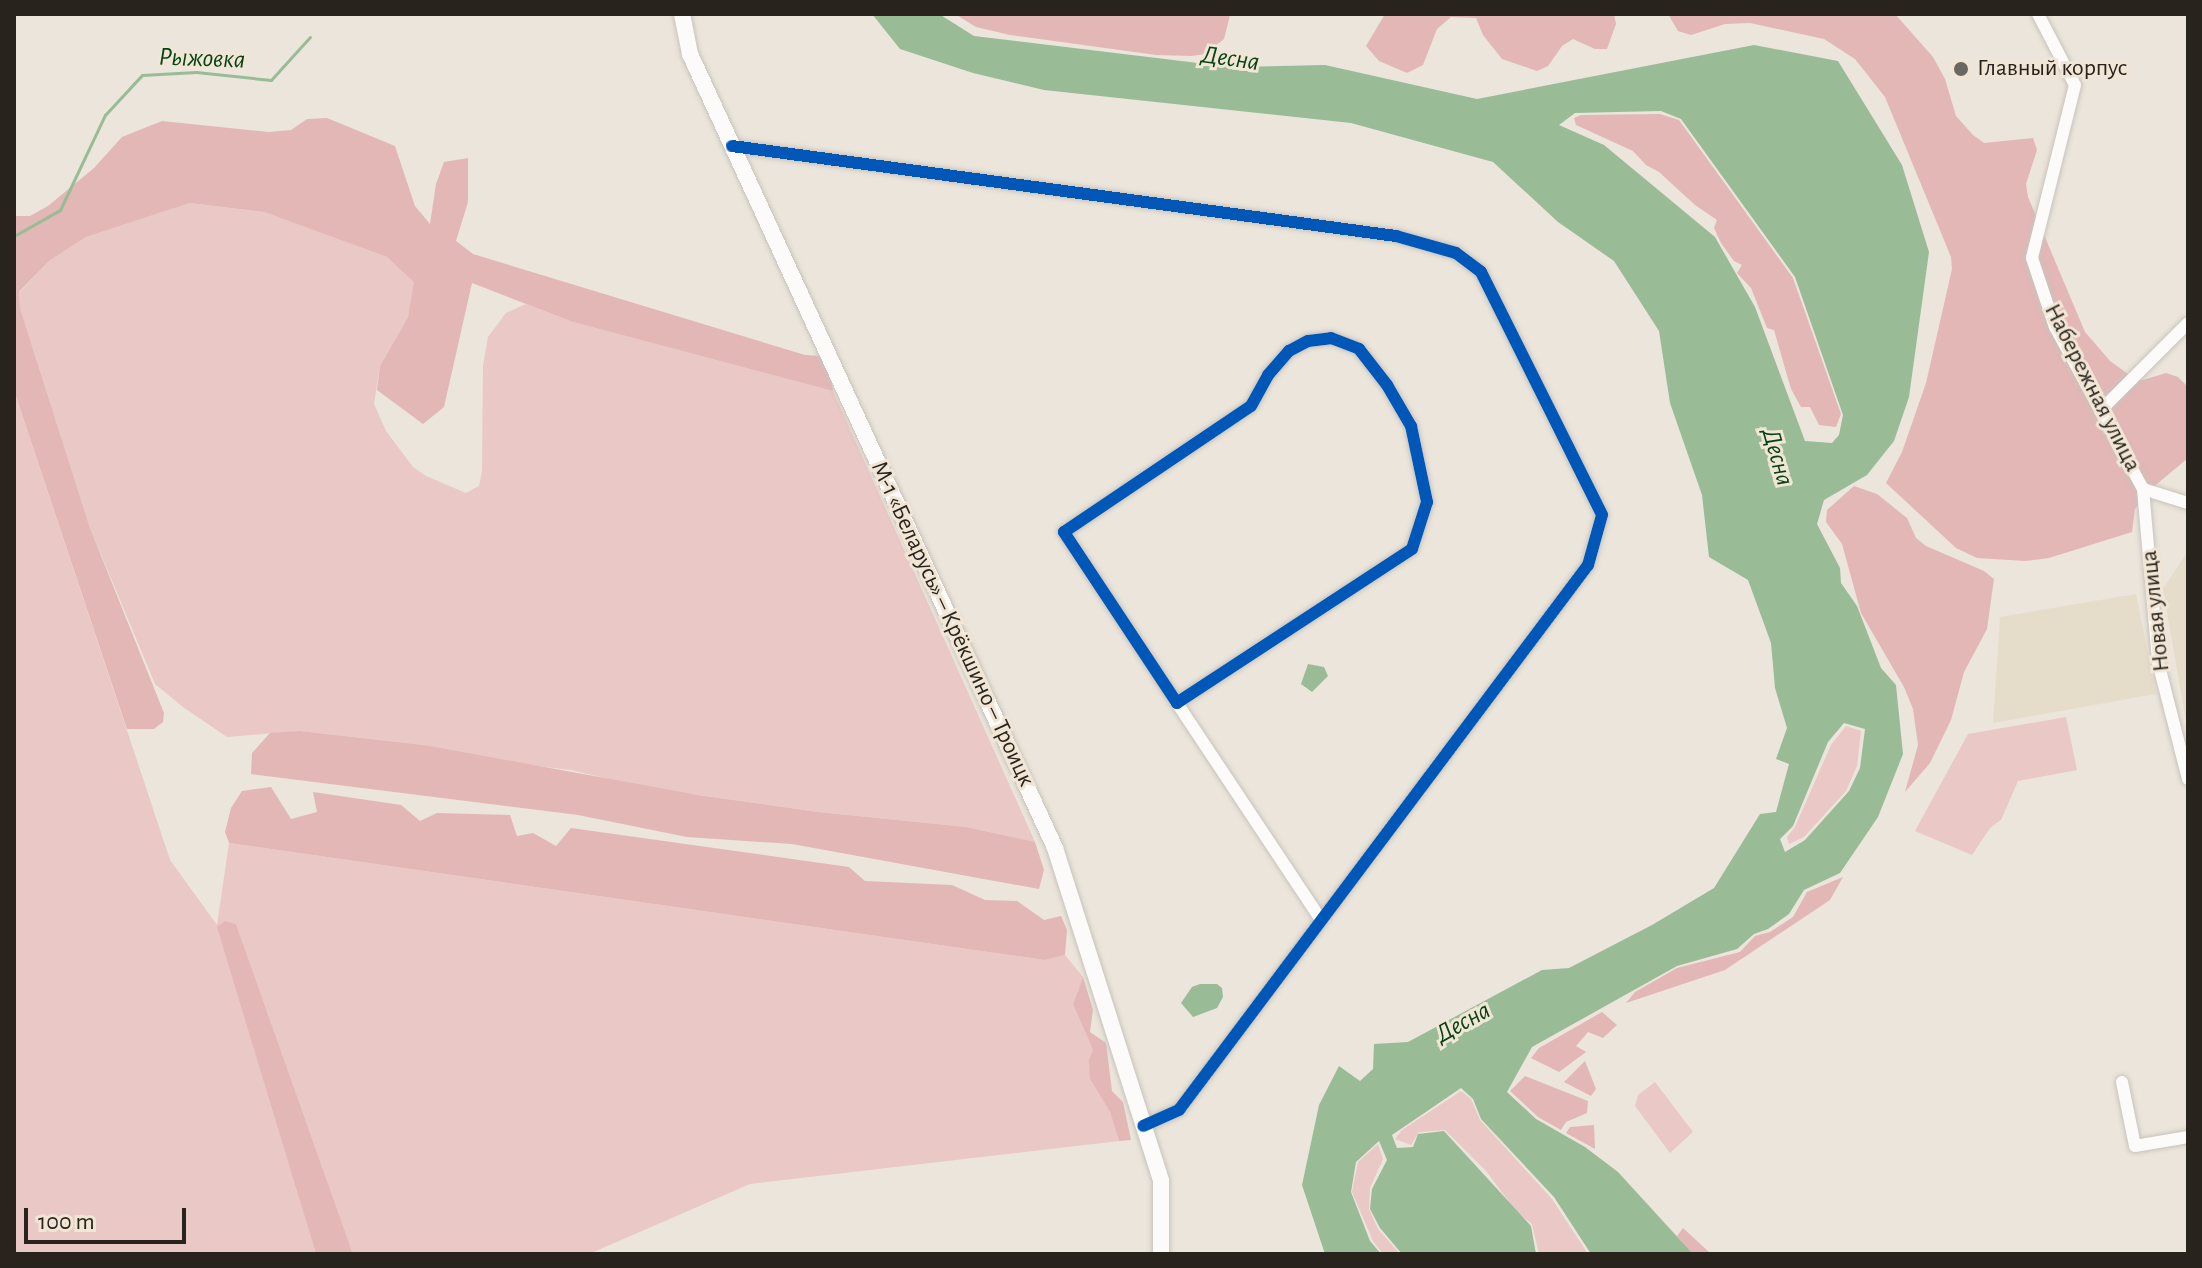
<!DOCTYPE html>
<meta charset="utf-8">
<style>
body{margin:0}
#map{position:relative;width:2202px;height:1268px;overflow:hidden;background:#ebe5db;font-family:"Alegreya Sans",sans-serif}
div>[style]{position:absolute}
[style*='--x']{left:calc(var(--x)*1px);top:calc(var(--y)*1px);width:calc(var(--w)*1px);rotate:calc(var(--a)*1deg)}
.built>*{inset:0;background:#e6dcca}
.green>*{inset:0;background:#e9c8c6}
.forest>*{inset:0;background:#e2b7b6}
.water>*{inset:0;background:#99bc97}
.stream>*{height:3px;margin:-1.5px;padding:0 1.5px;transform-origin:1.5px;border-radius:1.5px;background:#99bc97}
.roads{filter:drop-shadow(0 0 2px #c8c3bb) drop-shadow(0 0 2px #c8c3bb)}
.minor>*{height:12px;margin:-6px;padding:0 6px;transform-origin:6px;border-radius:6px;background:#fcfbfa}
.major>*{height:16px;margin:-8px;padding:0 8px;transform-origin:8px;border-radius:8px;background:#fcfbfa}
.cycleway>*{height:12px;margin:-6px;padding:0 6px;transform-origin:6px;border-radius:6px;background:#0057b8}
.dots>*{width:22px;height:22px;translate:-50% -50%;box-sizing:border-box;border:4px solid #f1e6d5;border-radius:50%}
span{translate:-50% -50%;white-space:nowrap;text-align:center;line-height:1.15;-webkit-text-stroke:6px #f1e6d5;paint-order:stroke}
.poi-label{font-size:24px;color:#28241d}
.left{translate:0 -50%;text-align:left}
.street-label{font-size:24px;color:#28241d}
.water-label{font-size:26px;color:#054314;font-style:italic}
.frame{position:absolute;inset:0;border:16px solid #28241d;pointer-events:none}
.scale{position:absolute;left:24px;top:1208px;width:162px;height:36px;box-sizing:border-box;border:4px solid #28241d;border-top:0;padding-left:10px;font-size:24px;line-height:28px;white-space:nowrap;color:#28241d;-webkit-text-stroke:6px #f1e6d5;paint-order:stroke}
</style>
<div id="map">
<div class="built">
<i style="clip-path:polygon(2188px 551px,2188px 733px,2163px 589px)"></i>
<i style="clip-path:polygon(2136px 594px,2156px 694px,1993px 723px,2000px 617px)"></i>
</div>
<div class="green">
<i style="clip-path:polygon(190px 203px,264px 212px,387px 257px,415px 282px,408px 317px,380px 366px,374px 404px,386px 431px,413px 467px,426px 476px,466px 493px,479px 486px,482px 471px,483px 366px,488px 337px,506px 313px,526px 304px,573px 322px,833px 391px,1035px 842px,966px 827px,818px 812px,642px 787px,571px 770px,504px 762px,424px 745px,300px 731px,227px 737px,183px 707px,155px 684px,90px 528px,20px 308px,19px 293px,49px 261px,86px 237px)"></i>
<i style="clip-path:polygon(14px 390px,170px 860px,217px 925px,229px 843px,1045px 960px,1065px 955px,1083px 977px,1073px 1004px,1093px 1050px,1090px 1079px,1110px 1112px,1119px 1141px,750px 1184px,589px 1254px,353px 1254px,236px 924px,225px 922px,218px 927px,316px 1254px,14px 1254px)"></i>
<i style="clip-path:polygon(2066px 717px,2077px 770px,2018px 781px,2001px 820px,1990px 828px,1972px 855px,1915px 831px,1968px 734px)"></i>
<i style="clip-path:polygon(1846px 726px,1861px 731px,1857px 766px,1846px 791px,1804px 837px,1789px 844px,1787px 837px,1795px 827px,1831px 745px)"></i>
<i style="clip-path:polygon(1655px 1082px,1693px 1132px,1670px 1153px,1635px 1106px,1638px 1095px)"></i>
<i style="clip-path:polygon(1461px 1091px,1471px 1099px,1480px 1120px,1552px 1199px,1588px 1254px,1539px 1254px,1532px 1224px,1516px 1211px,1486px 1171px,1445px 1130px,1419px 1132px,1411px 1145px,1395px 1139px,1402px 1130px)"></i>
<i style="clip-path:polygon(1378px 1144px,1383px 1159px,1370px 1188px,1369px 1209px,1378px 1229px,1400px 1254px,1383px 1254px,1373px 1241px,1352px 1192px,1358px 1162px)"></i>
</div>
<div class="forest">
<i style="clip-path:polygon(955px 14px,1230px 14px,1230px 15px,1224px 39px,1205px 54px,1192px 56px,1156px 55px,1010px 35px,976px 27px)"></i>
<i style="clip-path:polygon(1385px 14px,1614px 14px,1616px 24px,1607px 49px,1595px 49px,1573px 39px,1562px 46px,1548px 66px,1537px 71px,1502px 59px,1483px 35px,1476px 18px,1451px 17px,1437px 29px,1423px 65px,1407px 73px,1379px 61px,1366px 46px)"></i>
<i style="clip-path:polygon(1668px 14px,1895px 14px,1933px 57px,1945px 79px,1956px 116px,1973px 135px,1984px 143px,2033px 138px,2037px 150px,2026px 184px,2028px 197px,2085px 332px,2110px 361px,2131px 376px,2143px 380px,2166px 373px,2178px 377px,2188px 387px,2188px 458px,2151px 489px,2135px 509px,2132px 532px,2049px 558px,2025px 561px,1977px 558px,1956px 548px,1886px 483px,1902px 452px,1926px 383px,1952px 269px,1951px 257px,1885px 97px,1855px 59px,1824px 39px,1750px 23px,1725px 24px,1691px 35px,1678px 31px)"></i>
<i style="clip-path:polygon(1660px 114px,1679px 120px,1793px 278px,1841px 414px,1836px 427px,1819px 425px,1810px 407px,1801px 407px,1791px 389px,1774px 330px,1767px 328px,1751px 288px,1737px 273px,1742px 265px,1734px 261px,1721px 243px,1714px 228px,1717px 220px,1695px 205px,1659px 172px,1646px 165px,1633px 151px,1576px 125px,1574px 118px,1581px 115px)"></i>
<i style="clip-path:polygon(327px 118px,395px 146px,415px 206px,430px 224px,436px 184px,444px 162px,468px 158px,468px 202px,456px 241px,473px 254px,805px 355px,822px 356px,829px 366px,833px 391px,573px 322px,472px 283px,444px 407px,423px 424px,377px 390px,380px 366px,408px 317px,414px 282px,387px 257px,264px 212px,190px 203px,86px 237px,49px 261px,19px 292px,20px 308px,90px 528px,164px 713px,163px 722px,154px 729px,127px 729px,14px 390px,14px 216px,30px 216px,48px 206px,94px 168px,122px 137px,162px 121px,269px 132px,291px 130px,307px 119px)"></i>
<i style="clip-path:polygon(1854px 486px,1877px 494px,1907px 518px,1916px 538px,1926px 546px,1984px 571px,1994px 579px,1987px 629px,1964px 672px,1951px 720px,1930px 763px,1905px 792px,1918px 745px,1913px 709px,1904px 687px,1861px 613px,1842px 544px,1826px 522px,1827px 510px)"></i>
<i style="clip-path:polygon(300px 731px,424px 745px,698px 795px,818px 812px,966px 827px,1035px 842px,1044px 870px,1039px 889px,792px 844px,687px 837px,578px 815px,251px 774px,252px 753px,270px 733px)"></i>
<i style="clip-path:polygon(271px 787px,291px 819px,317px 812px,313px 792px,401px 805px,420px 821px,437px 813px,510px 815px,517px 836px,533px 833px,556px 846px,571px 828px,849px 867px,865px 881px,952px 885px,985px 900px,1017px 901px,1044px 920px,1061px 916px,1067px 930px,1065px 955px,1045px 960px,229px 843px,225px 832px,231px 808px,242px 791px)"></i>
<i style="clip-path:polygon(1843px 877px,1830px 900px,1725px 970px,1626px 1003px,1635px 992px,1677px 968px,1740px 952px,1755px 936px,1770px 932px,1793px 917px,1807px 892px)"></i>
<i style="clip-path:polygon(225px 921px,236px 924px,353px 1254px,316px 1254px,217px 927px)"></i>
<i style="clip-path:polygon(1083px 977px,1093px 1010px,1090px 1032px,1106px 1043px,1112px 1091px,1123px 1102px,1131px 1140px,1119px 1141px,1110px 1112px,1090px 1079px,1089px 1060px,1093px 1050px,1073px 1004px)"></i>
<i style="clip-path:polygon(1602px 1012px,1617px 1025px,1603px 1038px,1588px 1032px,1576px 1046px,1586px 1052px,1559px 1072px,1531px 1058px,1539px 1048px)"></i>
<i style="clip-path:polygon(1585px 1061px,1596px 1089px,1591px 1096px,1564px 1082px)"></i>
<i style="clip-path:polygon(1525px 1076px,1588px 1101px,1587px 1113px,1566px 1122px,1561px 1130px,1538px 1117px,1510px 1091px)"></i>
<i style="clip-path:polygon(1594px 1125px,1595px 1149px,1566px 1133px,1570px 1127px)"></i>
<i style="clip-path:polygon(1683px 1228px,1709px 1252px,1710px 1254px,1692px 1254px,1677px 1236px)"></i>
</div>
<div class="water">
<i style="clip-path:polygon(evenodd,872px 14px,939px 14px,974px 36px,1231px 67px,1325px 65px,1477px 99px,1754px 45px,1838px 61px,1902px 165px,1929px 252px,1909px 397px,1894px 441px,1867px 475px,1824px 500px,1817px 524px,1840px 568px,1841px 583px,1857px 606px,1881px 668px,1896px 685px,1903px 754px,1878px 817px,1840px 873px,1804px 890px,1789px 914px,1768px 929px,1754px 934px,1737px 949px,1677px 966px,1532px 1047px,1507px 1092px,1536px 1119px,1585px 1147px,1618px 1172px,1693px 1254px,1591px 1254px,1554px 1197px,1481px 1119px,1473px 1099px,1461px 1088px,1392px 1135px,1397px 1148px,1413px 1147px,1418px 1134px,1444px 1131px,1531px 1226px,1536px 1254px,1402px 1254px,1380px 1228px,1370px 1209px,1372px 1189px,1387px 1160px,1379px 1141px,1356px 1162px,1351px 1192px,1370px 1241px,1381px 1254px,1325px 1254px,1302px 1185px,1319px 1105px,1339px 1066px,1360px 1081px,1373px 1069px,1374px 1044px,1408px 1042px,1542px 970px,1569px 968px,1652px 925px,1714px 888px,1760px 814px,1776px 812px,1789px 764px,1776px 759px,1787px 728px,1775px 688px,1771px 643px,1748px 580px,1709px 557px,1702px 495px,1670px 403px,1659px 331px,1614px 261px,1558px 222px,1493px 162px,1351px 123px,1044px 90px,973px 73px,900px 49px,872px 14px,1661px 111px,1681px 119px,1795px 277px,1843px 415px,1839px 435px,1832px 443px,1805px 441px,1755px 307px,1715px 237px,1604px 145px,1559px 125px,1575px 113px,1661px 111px,872px 14px,1844px 723px,1865px 729px,1860px 768px,1849px 791px,1805px 840px,1785px 852px,1780px 839px,1793px 826px,1828px 742px,1844px 723px)"></i>
<i style="clip-path:polygon(1308px 664px,1324px 667px,1328px 676px,1312px 692px,1301px 684px)"></i>
<i style="clip-path:polygon(1200px 984px,1217px 984px,1222px 988px,1223px 997px,1217px 1008px,1193px 1017px,1181px 1003px,1192px 987px)"></i>
</div>
<div class="stream">
<i style="--x:14;--y:236;--w:53;--a:-29.5"></i>
<i style="--x:60;--y:210;--w:105;--a:-64.7"></i>
<i style="--x:105;--y:115;--w:54;--a:-47.2"></i>
<i style="--x:142;--y:75;--w:54;--a:-3.2"></i>
<i style="--x:196;--y:72;--w:75;--a:6.1"></i>
<i style="--x:271;--y:80;--w:58;--a:-47.8"></i>
</div>
<div class="roads">
<div class="minor">
<i style="--x:2038;--y:14;--w:80;--a:62.5"></i>
<i style="--x:2075;--y:85;--w:178;--a:104"></i>
<i style="--x:2032;--y:258;--w:73;--a:71.6"></i>
<i style="--x:2055;--y:327;--w:184;--a:61.5"></i>
<i style="--x:2143;--y:489;--w:174;--a:85"></i>
<i style="--x:2158;--y:662;--w:121;--a:75.6"></i>
<i style="--x:732;--y:146;--w:670;--a:7.72"></i>
<i style="--x:1396;--y:236;--w:62;--a:15.8"></i>
<i style="--x:1456;--y:253;--w:31;--a:37"></i>
<i style="--x:1481;--y:272;--w:271;--a:63.5"></i>
<i style="--x:1602;--y:515;--w:52;--a:105.6"></i>
<i style="--x:1588;--y:565;--w:681;--a:126.89"></i>
<i style="--x:1179;--y:1110;--w:39;--a:156"></i>
<i style="--x:1331;--y:338;--w:30;--a:21"></i>
<i style="--x:1359;--y:349;--w:46;--a:52.1"></i>
<i style="--x:1387;--y:385;--w:48;--a:59.7"></i>
<i style="--x:1411;--y:426;--w:78;--a:78.1"></i>
<i style="--x:1427;--y:502;--w:49;--a:107.7"></i>
<i style="--x:1412;--y:549;--w:281;--a:146.8"></i>
<i style="--x:1177;--y:703;--w:205;--a:-123.5"></i>
<i style="--x:1064;--y:532;--w:225;--a:-34"></i>
<i style="--x:1251;--y:406;--w:35;--a:-61"></i>
<i style="--x:1268;--y:375;--w:32;--a:-49"></i>
<i style="--x:1289;--y:351;--w:21;--a:-28"></i>
<i style="--x:1308;--y:341;--w:23;--a:-7"></i>
<i style="--x:2100;--y:411;--w:124;--a:-45"></i>
<i style="--x:2143;--y:489;--w:47;--a:17.3"></i>
<i style="--x:1177;--y:703;--w:260;--a:56.4"></i>
<i style="--x:2122;--y:1082;--w:65;--a:78.5"></i>
<i style="--x:2135;--y:1146;--w:54;--a:-9.6"></i>
</div>
<div class="major">
<i style="--x:682;--y:14;--w:41;--a:78.7"></i>
<i style="--x:690;--y:54;--w:874;--a:65.31"></i>
<i style="--x:1055;--y:848;--w:349;--a:72.3"></i>
<i style="--x:1161;--y:1181;--w:73;--a:90"></i>
</div>
</div>
<div class="cycleway">
<i style="--x:732;--y:146;--w:670;--a:7.72"></i>
<i style="--x:1396;--y:236;--w:62;--a:15.8"></i>
<i style="--x:1456;--y:253;--w:31;--a:37"></i>
<i style="--x:1481;--y:272;--w:271;--a:63.5"></i>
<i style="--x:1602;--y:515;--w:52;--a:105.6"></i>
<i style="--x:1588;--y:565;--w:681;--a:126.89"></i>
<i style="--x:1179;--y:1110;--w:39;--a:156"></i>
<i style="--x:1331;--y:338;--w:30;--a:21"></i>
<i style="--x:1359;--y:349;--w:46;--a:52.1"></i>
<i style="--x:1387;--y:385;--w:48;--a:59.7"></i>
<i style="--x:1411;--y:426;--w:78;--a:78.1"></i>
<i style="--x:1427;--y:502;--w:49;--a:107.7"></i>
<i style="--x:1412;--y:549;--w:281;--a:146.8"></i>
<i style="--x:1177;--y:703;--w:205;--a:-123.5"></i>
<i style="--x:1064;--y:532;--w:225;--a:-34"></i>
<i style="--x:1251;--y:406;--w:35;--a:-61"></i>
<i style="--x:1268;--y:375;--w:32;--a:-49"></i>
<i style="--x:1289;--y:351;--w:21;--a:-28"></i>
<i style="--x:1308;--y:341;--w:23;--a:-7"></i>
</div>
<div class="dots">
<i style="left:1961px;top:69px;background:#6c6860"></i>
</div>
<div class="poi-label">
<span class="left" style="left:1977px;top:69px">Главный корпус</span>
</div>
<div class="street-label">
<span style="left:2092px;top:388px;rotate:63deg">Набережная улица</span>
<span style="left:2156px;top:611px;rotate:-96deg">Новая улица</span>
<span style="left:952px;top:624px;rotate:65deg">М-1 «Беларусь» – Крёкшино – Троицк</span>
</div>
<div class="water-label">
<span style="left:202px;top:59px;rotate:2deg">Рыжовка</span>
<span style="left:1230px;top:59px;rotate:8deg">Десна</span>
<span style="left:1777px;top:457px;rotate:74deg">Десна</span>
<span style="left:1463px;top:1023px;rotate:-29deg">Десна</span>
</div>
<div class="frame"></div>
<div class="scale">100 m</div>
</div>
